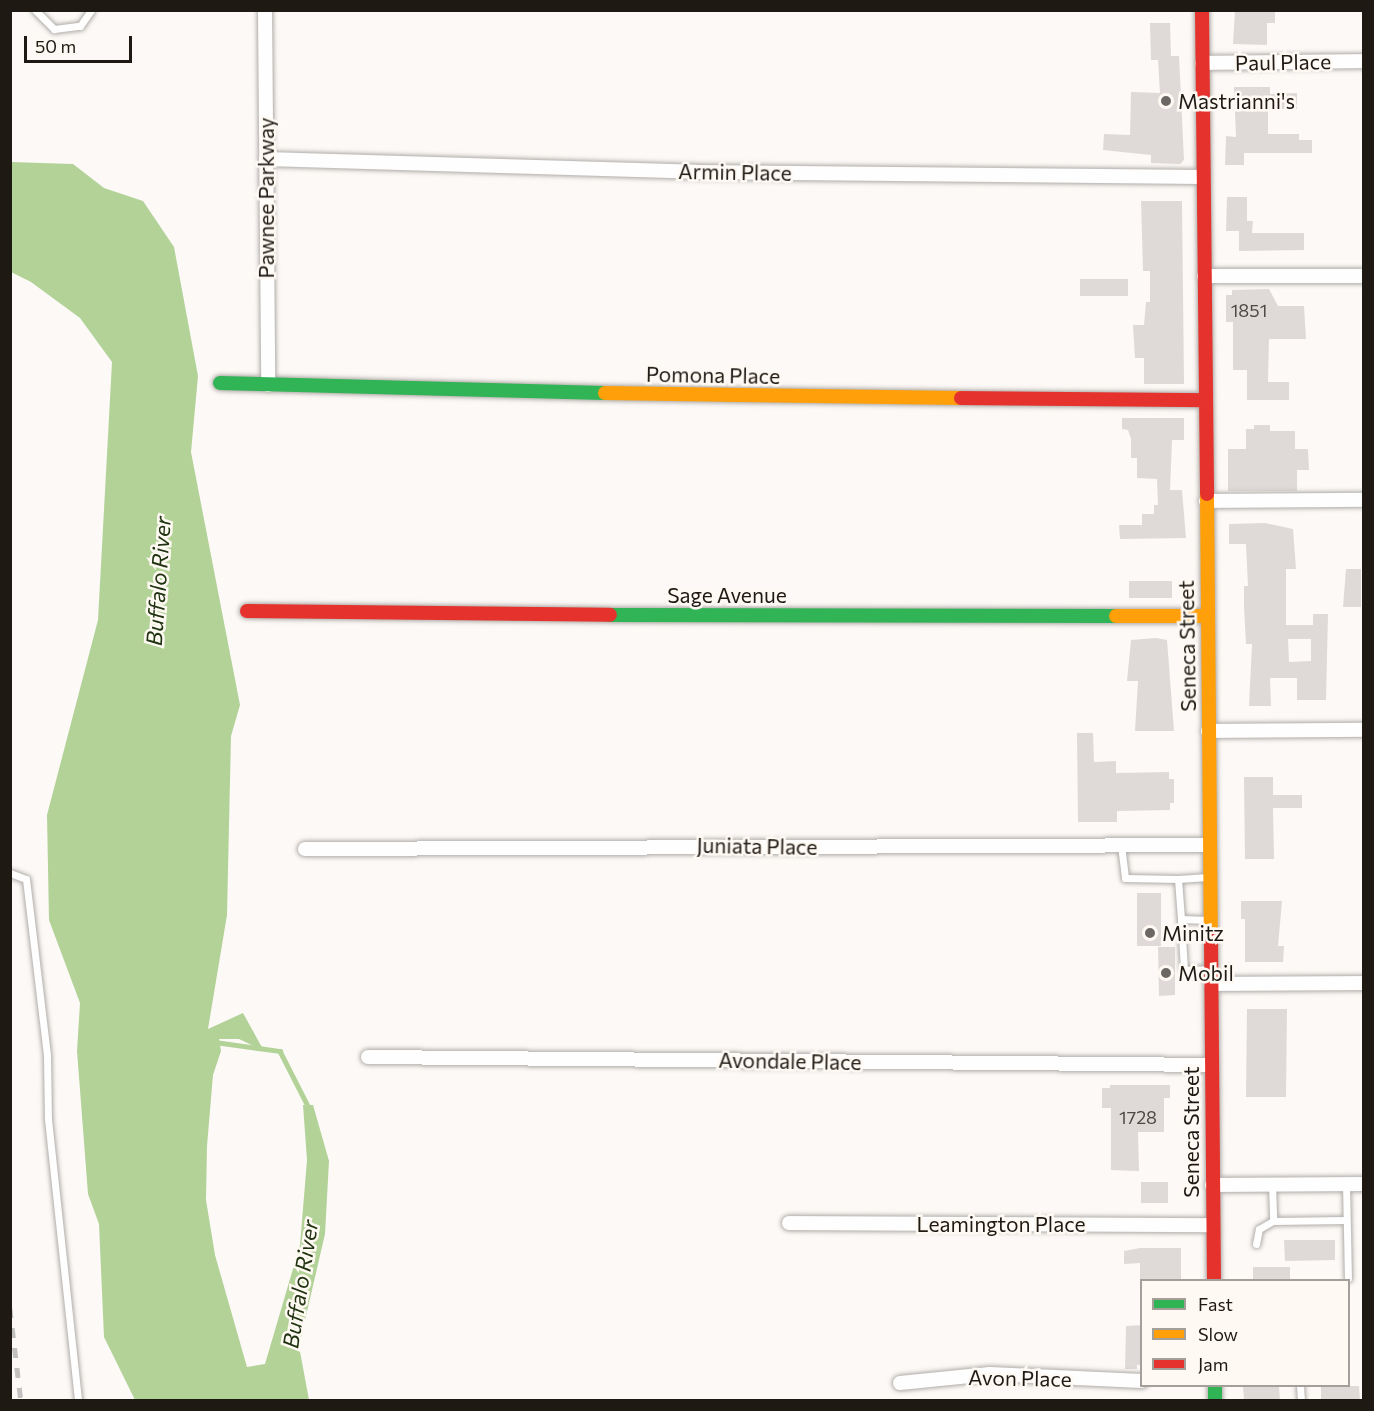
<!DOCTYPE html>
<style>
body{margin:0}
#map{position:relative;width:1374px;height:1411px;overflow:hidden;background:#fcf9f6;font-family:Commissioner,sans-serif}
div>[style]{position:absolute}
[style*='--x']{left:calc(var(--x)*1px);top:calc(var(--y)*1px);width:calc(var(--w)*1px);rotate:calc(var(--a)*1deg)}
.water>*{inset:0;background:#b2d298}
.stream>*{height:4.5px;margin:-2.25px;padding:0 2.25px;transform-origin:2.25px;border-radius:2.25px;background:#b2d298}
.building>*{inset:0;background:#dfdad7}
.roads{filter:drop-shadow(0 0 2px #b1ada9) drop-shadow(0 0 2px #b1ada9)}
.lane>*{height:7px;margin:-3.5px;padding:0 3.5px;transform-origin:3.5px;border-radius:3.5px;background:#fffefe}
.street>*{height:14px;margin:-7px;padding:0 7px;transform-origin:7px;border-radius:7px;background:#fffefe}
.fast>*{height:14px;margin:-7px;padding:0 7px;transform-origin:7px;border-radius:7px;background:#30b455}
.slow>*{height:14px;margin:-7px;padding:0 7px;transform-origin:7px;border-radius:7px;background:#ff9f0a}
.jam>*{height:14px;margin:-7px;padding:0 7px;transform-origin:7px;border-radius:7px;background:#e5322d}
.rail>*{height:4.5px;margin-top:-2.25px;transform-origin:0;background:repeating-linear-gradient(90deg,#c2c1c0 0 10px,transparent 0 20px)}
.dots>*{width:16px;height:16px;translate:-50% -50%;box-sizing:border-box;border:3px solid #fff9f3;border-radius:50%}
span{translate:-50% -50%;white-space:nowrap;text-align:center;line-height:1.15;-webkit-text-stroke:5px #fff9f3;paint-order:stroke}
.number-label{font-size:18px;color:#4e4944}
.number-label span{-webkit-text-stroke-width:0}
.street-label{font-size:21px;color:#1e1913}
.poi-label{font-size:21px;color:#1e1913}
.left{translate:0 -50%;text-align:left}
.water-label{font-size:22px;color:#203311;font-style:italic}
.frame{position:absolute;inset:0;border:12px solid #1e1913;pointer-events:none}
.legend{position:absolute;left:1140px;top:1279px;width:210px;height:108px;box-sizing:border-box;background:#fff9f3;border:2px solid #a59f99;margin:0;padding:8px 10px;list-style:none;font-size:18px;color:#1e1913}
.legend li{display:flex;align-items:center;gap:12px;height:30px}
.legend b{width:30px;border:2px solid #a59f99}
.scale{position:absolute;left:24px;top:36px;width:108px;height:27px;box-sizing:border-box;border:3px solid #1e1913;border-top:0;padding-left:8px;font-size:18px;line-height:21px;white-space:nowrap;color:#1e1913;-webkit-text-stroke:4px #fff9f3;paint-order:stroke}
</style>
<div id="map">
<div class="water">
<i style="clip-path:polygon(11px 162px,73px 164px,104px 188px,143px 201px,174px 247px,198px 376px,191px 452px,240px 705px,231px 736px,227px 915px,208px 1029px,243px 1013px,264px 1051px,239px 1039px,219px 1039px,221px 1051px,213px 1075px,207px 1146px,206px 1200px,215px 1255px,247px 1367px,265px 1364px,300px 1245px,307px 1160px,303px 1105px,313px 1105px,329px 1161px,325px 1234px,299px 1346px,309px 1400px,135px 1400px,104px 1337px,99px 1224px,88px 1194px,77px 1051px,80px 1003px,49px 920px,47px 815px,98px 620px,112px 362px,80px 318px,31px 282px,11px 272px)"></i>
</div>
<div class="stream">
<i style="--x:215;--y:1042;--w:66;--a:7.9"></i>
<i style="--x:280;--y:1051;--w:66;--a:63"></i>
</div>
<div class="building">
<i style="clip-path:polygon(1235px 10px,1275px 10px,1275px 23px,1267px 23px,1267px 45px,1233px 44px)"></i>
<i style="clip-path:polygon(1150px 23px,1170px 23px,1171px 56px,1179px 56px,1184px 160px,1180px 164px,1151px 163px,1151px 155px,1103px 150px,1104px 134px,1130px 135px,1131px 92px,1160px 93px,1158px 60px,1151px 60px)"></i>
<i style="clip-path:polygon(1234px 87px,1270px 87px,1270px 94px,1297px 93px,1297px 109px,1268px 109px,1268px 134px,1299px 134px,1299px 140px,1312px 140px,1312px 153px,1244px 153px,1244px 165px,1225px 165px,1226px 136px,1236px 137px)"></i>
<i style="clip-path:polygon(1227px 197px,1247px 197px,1247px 221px,1253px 221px,1252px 233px,1304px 233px,1304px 250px,1239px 251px,1239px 231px,1226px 231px)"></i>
<i style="clip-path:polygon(1141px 201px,1182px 201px,1184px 384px,1144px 384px,1144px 358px,1135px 358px,1133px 325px,1144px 325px,1146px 302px,1150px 302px,1150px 271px,1143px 271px)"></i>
<i style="clip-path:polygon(1080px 279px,1128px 279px,1128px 296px,1080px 296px)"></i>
<i style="clip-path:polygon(1269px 289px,1278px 306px,1304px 306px,1306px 339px,1269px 339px,1268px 382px,1289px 382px,1289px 400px,1247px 400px,1247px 370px,1233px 370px,1233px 322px,1226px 322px,1226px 295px,1232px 295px,1232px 290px)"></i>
<i style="clip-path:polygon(1122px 418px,1184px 418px,1184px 440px,1172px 440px,1170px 490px,1182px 490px,1186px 538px,1120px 539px,1119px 525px,1142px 525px,1142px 514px,1154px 514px,1154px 505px,1158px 505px,1157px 479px,1137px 478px,1137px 458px,1131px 458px,1131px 439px,1128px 430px,1122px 429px)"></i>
<i style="clip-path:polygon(1254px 425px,1270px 425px,1270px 431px,1295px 431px,1295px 449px,1308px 449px,1309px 470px,1297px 470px,1297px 491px,1228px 491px,1228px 449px,1246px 449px,1246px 429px,1254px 429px)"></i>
<i style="clip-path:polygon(evenodd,1265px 523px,1293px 529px,1296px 569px,1286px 569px,1286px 625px,1313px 625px,1313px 614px,1328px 614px,1326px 700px,1297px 700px,1297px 678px,1270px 678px,1271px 706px,1249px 706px,1252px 644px,1246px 644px,1244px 607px,1244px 586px,1248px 586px,1246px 544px,1229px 544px,1229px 524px,1265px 523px,1288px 639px,1311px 639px,1311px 661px,1289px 662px,1288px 639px)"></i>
<i style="clip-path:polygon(1346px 569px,1361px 569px,1361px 607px,1343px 607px)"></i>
<i style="clip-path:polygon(1129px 581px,1172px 581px,1172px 598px,1129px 598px)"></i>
<i style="clip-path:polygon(1156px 638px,1167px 640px,1174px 731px,1135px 731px,1138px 681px,1127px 681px,1131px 640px)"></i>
<i style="clip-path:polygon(1077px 733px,1093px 733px,1094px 762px,1116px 761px,1116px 773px,1169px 772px,1169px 779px,1174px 779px,1174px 803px,1170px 803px,1170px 810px,1117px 811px,1117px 822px,1078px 822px)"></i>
<i style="clip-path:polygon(1244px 777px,1273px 777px,1273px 795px,1302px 795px,1302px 808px,1273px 808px,1274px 859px,1245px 859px)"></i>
<i style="clip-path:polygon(1137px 893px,1161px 893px,1161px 946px,1137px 946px)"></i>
<i style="clip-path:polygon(1241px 901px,1282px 901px,1278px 946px,1284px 946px,1283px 962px,1245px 962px,1245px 919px,1241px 919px)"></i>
<i style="clip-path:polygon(1158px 947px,1175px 947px,1175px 995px,1159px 996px)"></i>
<i style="clip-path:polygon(1247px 1009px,1287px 1009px,1286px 1097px,1246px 1097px)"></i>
<i style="clip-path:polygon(1110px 1085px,1170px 1085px,1170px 1098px,1164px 1098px,1164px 1132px,1138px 1132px,1139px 1171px,1111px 1170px,1111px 1108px,1102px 1108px,1102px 1088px,1110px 1088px)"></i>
<i style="clip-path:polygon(1141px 1182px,1168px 1182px,1168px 1203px,1141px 1203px)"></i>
<i style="clip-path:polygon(1284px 1240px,1335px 1240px,1335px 1260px,1285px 1261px)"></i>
<i style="clip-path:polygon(1140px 1248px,1181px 1248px,1181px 1281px,1140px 1281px,1140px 1263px,1124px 1264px,1124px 1251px)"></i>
<i style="clip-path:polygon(1253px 1267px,1290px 1267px,1290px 1281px,1253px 1281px)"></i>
<i style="clip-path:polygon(1142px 1325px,1142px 1365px,1137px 1365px,1137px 1369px,1125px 1369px,1126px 1326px)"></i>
<i style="clip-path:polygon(1243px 1386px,1279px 1386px,1280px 1401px,1244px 1401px)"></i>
<i style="clip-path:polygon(1321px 1386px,1359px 1386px,1360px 1401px,1321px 1401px)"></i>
</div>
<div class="roads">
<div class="lane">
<i style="--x:35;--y:10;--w:27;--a:45"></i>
<i style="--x:54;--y:29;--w:26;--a:-7"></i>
<i style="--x:80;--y:26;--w:19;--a:-55"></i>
<i style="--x:1121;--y:845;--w:33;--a:83"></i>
<i style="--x:1125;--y:878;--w:53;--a:1.1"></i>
<i style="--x:1178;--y:879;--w:40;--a:85.7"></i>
<i style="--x:1181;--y:919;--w:27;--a:2"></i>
<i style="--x:10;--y:873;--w:17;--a:21"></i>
<i style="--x:26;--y:879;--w:178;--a:83.2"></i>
<i style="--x:47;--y:1056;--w:63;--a:89.1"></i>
<i style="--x:48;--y:1119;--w:283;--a:83.9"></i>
<i style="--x:1178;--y:879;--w:30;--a:-4"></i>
<i style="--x:1181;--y:919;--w:51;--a:86.6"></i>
<i style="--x:1184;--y:970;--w:25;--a:-2"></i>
<i style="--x:1272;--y:1184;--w:37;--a:88"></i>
<i style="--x:1346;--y:1184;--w:94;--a:88.8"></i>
<i style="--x:1256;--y:1244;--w:15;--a:-79"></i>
<i style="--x:1259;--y:1229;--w:16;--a:-30"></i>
<i style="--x:1273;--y:1221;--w:73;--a:-0.8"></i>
<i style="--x:1300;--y:1386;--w:14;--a:86"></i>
</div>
<div class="street">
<i style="--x:265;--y:10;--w:375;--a:89.5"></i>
<i style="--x:1202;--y:63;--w:162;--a:-0.7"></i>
<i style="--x:266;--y:159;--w:430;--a:1.7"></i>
<i style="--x:696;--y:172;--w:507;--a:0.57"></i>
<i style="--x:1204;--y:276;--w:160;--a:0"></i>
<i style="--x:1206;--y:501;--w:158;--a:-0.4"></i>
<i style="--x:1208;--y:731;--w:156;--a:-0.4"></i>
<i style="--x:305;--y:849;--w:903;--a:-0.25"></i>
<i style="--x:1211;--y:984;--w:153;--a:-0.4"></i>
<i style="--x:368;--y:1057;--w:844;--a:0.54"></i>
<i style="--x:1212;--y:1185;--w:152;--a:-0.4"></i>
<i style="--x:789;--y:1223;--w:424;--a:0.3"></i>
<i style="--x:900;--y:1383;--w:90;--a:-5.7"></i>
<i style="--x:990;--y:1374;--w:152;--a:2.6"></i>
</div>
<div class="fast">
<i style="--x:220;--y:383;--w:385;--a:1.5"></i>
<i style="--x:610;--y:615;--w:506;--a:0.11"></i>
<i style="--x:1215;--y:1386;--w:14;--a:90"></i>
</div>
<div class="slow">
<i style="--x:605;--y:393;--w:356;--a:0.8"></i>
<i style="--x:1207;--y:494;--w:445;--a:89.5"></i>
<i style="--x:1116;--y:616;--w:91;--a:0"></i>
</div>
<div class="jam">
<i style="--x:1202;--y:10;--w:484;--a:89.4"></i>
<i style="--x:961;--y:398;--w:244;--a:0.5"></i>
<i style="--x:247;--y:611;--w:363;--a:0.6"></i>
<i style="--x:1211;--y:939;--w:341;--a:89.5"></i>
</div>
</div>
<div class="rail">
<i style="--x:10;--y:1308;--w:93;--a:83.2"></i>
</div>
<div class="dots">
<i style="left:1166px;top:101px;background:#6c6762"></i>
<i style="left:1150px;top:933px;background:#6c6762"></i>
<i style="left:1166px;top:973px;background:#6c6762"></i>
</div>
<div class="number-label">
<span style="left:1249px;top:310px">1851</span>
<span style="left:1138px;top:1117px">1728</span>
</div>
<div class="street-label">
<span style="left:1283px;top:62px;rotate:-1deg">Paul Place</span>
<span style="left:735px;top:172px;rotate:1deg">Armin Place</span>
<span style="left:266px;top:198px;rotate:-90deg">Pawnee Parkway</span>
<span style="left:713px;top:375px;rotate:1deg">Pomona Place</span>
<span style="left:727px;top:595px">Sage Avenue</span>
<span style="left:1187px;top:646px;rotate:-91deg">Seneca Street</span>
<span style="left:757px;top:846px;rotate:1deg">Juniata Place</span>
<span style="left:790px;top:1061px;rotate:1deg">Avondale Place</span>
<span style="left:1191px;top:1132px;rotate:-90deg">Seneca Street</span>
<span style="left:1001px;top:1224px">Leamington Place</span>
<span style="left:1020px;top:1378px;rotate:1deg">Avon Place</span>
</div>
<div class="poi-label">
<span class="left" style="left:1178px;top:101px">Mastrianni's</span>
<span class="left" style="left:1162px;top:933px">Minitz</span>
<span class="left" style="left:1178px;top:973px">Mobil</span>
</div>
<div class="water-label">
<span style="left:158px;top:581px;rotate:-86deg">Buffalo River</span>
<span style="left:300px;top:1284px;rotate:-81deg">Buffalo River</span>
</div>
<div class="frame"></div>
<ul class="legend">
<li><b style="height:8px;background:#30b455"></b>Fast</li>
<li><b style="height:8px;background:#ff9f0a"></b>Slow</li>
<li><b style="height:8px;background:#e5322d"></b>Jam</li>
</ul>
<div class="scale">50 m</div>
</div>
